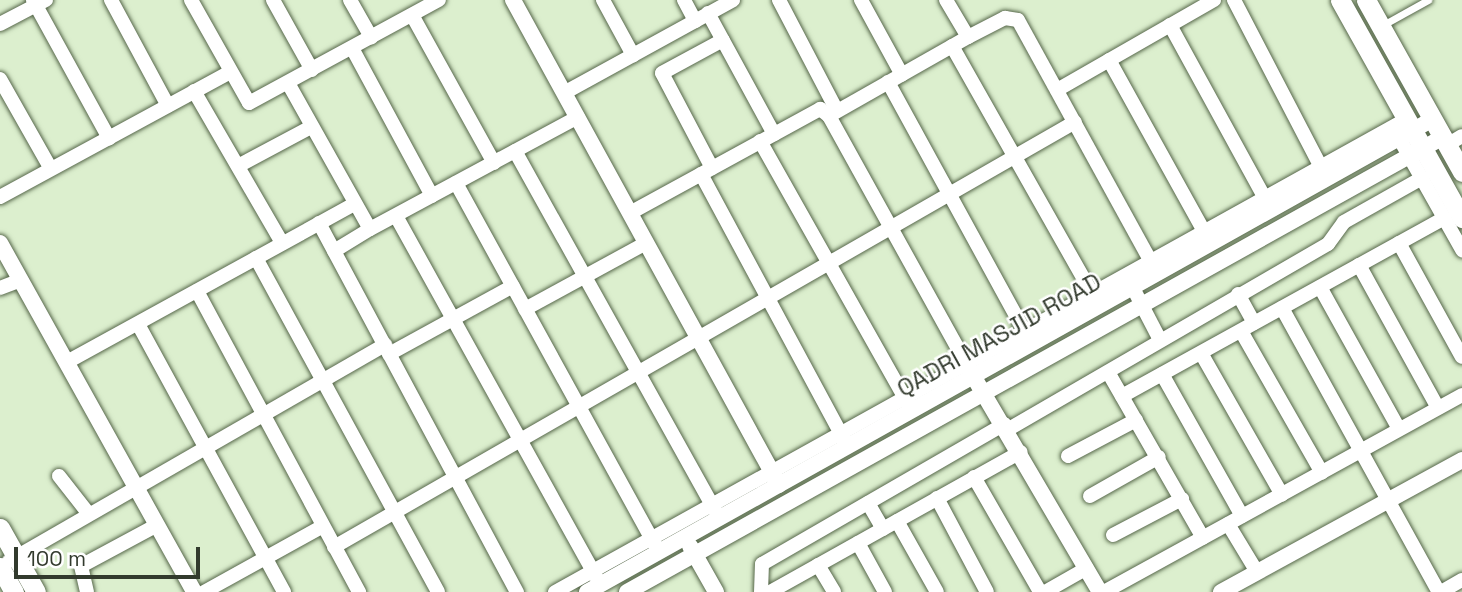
<!DOCTYPE html>
<style>
body{margin:0}
#map{position:relative;width:1462px;height:592px;overflow:hidden;background:#dcefce;font-family:"Space Grotesk",sans-serif}
div>[style]{position:absolute}
[style*='--x']{left:calc(var(--x)*1px);top:calc(var(--y)*1px);width:calc(var(--w)*1px);rotate:calc(var(--a)*1deg)}
.roads{filter:drop-shadow(0 0 2px #56674a) drop-shadow(0 0 2px #56674a)}
.service>*{height:7px;margin:-3.5px;padding:0 3.5px;transform-origin:3.5px;border-radius:3.5px;background:#fff}
.minor>*{height:14px;margin:-7px;padding:0 7px;transform-origin:7px;border-radius:7px;background:#fff}
.tertiary>*{height:16px;margin:-8px;padding:0 8px;transform-origin:8px;border-radius:8px;background:#fff}
.secondary>*{height:19px;margin:-9.5px;padding:0 9.5px;transform-origin:9.5px;border-radius:9.5px;background:#fff}
span{translate:-50% -50%;white-space:nowrap;text-align:center;line-height:1.15;-webkit-text-stroke:5px #fff;paint-order:stroke}
.street-label{font-size:24px;color:#323a2d}
.scale{position:absolute;left:14px;top:547px;width:186px;height:32px;box-sizing:border-box;border:4px solid #323a2d;border-top:0;padding-left:9px;font-size:21px;line-height:24px;white-space:nowrap;color:#323a2d;-webkit-text-stroke:5px #fff;paint-order:stroke}
</style>
<div id="map">
<div class="roads">
<div class="service">
<i style="--x:1381;--y:26;--w:54;--a:-29"></i>
</div>
<div class="minor">
<i style="--x:33;--y:0;--w:158;--a:61.2"></i>
<i style="--x:111;--y:0;--w:120;--a:61.7"></i>
<i style="--x:191;--y:0;--w:118;--a:60.6"></i>
<i style="--x:249;--y:103;--w:216;--a:-28.5"></i>
<i style="--x:273;--y:0;--w:80;--a:60.9"></i>
<i style="--x:350;--y:0;--w:43;--a:60.4"></i>
<i style="--x:603;--y:0;--w:63;--a:61.4"></i>
<i style="--x:684;--y:0;--w:24;--a:62"></i>
<i style="--x:779;--y:0;--w:125;--a:62.4"></i>
<i style="--x:861;--y:0;--w:85;--a:61.3"></i>
<i style="--x:946;--y:0;--w:43;--a:59.3"></i>
<i style="--x:968;--y:37;--w:42;--a:-27.2"></i>
<i style="--x:1005;--y:18;--w:13;--a:9"></i>
<i style="--x:1018;--y:20;--w:281;--a:61.2"></i>
<i style="--x:1234;--y:0;--w:193;--a:62.5"></i>
<i style="--x:708;--y:13;--w:138;--a:61.4"></i>
<i style="--x:412;--y:15;--w:169;--a:61"></i>
<i style="--x:0;--y:24;--w:52;--a:-27.6"></i>
<i style="--x:1170;--y:25;--w:206;--a:61.3"></i>
<i style="--x:952;--y:46;--w:291;--a:60.5"></i>
<i style="--x:352;--y:48;--w:168;--a:61.6"></i>
<i style="--x:1109;--y:60;--w:202;--a:61"></i>
<i style="--x:0;--y:79;--w:103;--a:60.5"></i>
<i style="--x:888;--y:82;--w:290;--a:61.3"></i>
<i style="--x:288;--y:83;--w:167;--a:60.7"></i>
<i style="--x:370;--y:229;--w:236;--a:-28.3"></i>
<i style="--x:1057;--y:90;--w:181;--a:-29.8"></i>
<i style="--x:194;--y:91;--w:176;--a:59.9"></i>
<i style="--x:564;--y:93;--w:193;--a:-28.8"></i>
<i style="--x:829;--y:116;--w:291;--a:61"></i>
<i style="--x:1399;--y:138;--w:129;--a:60.6"></i>
<i style="--x:760;--y:141;--w:300;--a:60.6"></i>
<i style="--x:1447;--y:145;--w:17;--a:-31"></i>
<i style="--x:515;--y:151;--w:412;--a:60.9"></i>
<i style="--x:238;--y:166;--w:83;--a:-28.1"></i>
<i style="--x:712;--y:168;--w:107;--a:-117.8"></i>
<i style="--x:662;--y:73;--w:69;--a:-28.4"></i>
<i style="--x:701;--y:174;--w:303;--a:61.7"></i>
<i style="--x:456;--y:183;--w:413;--a:61.2"></i>
<i style="--x:0;--y:197;--w:262;--a:-28.5"></i>
<i style="--x:630;--y:213;--w:217;--a:-28.7"></i>
<i style="--x:820;--y:109;--w:11;--a:38"></i>
<i style="--x:829;--y:116;--w:160;--a:-29.6"></i>
<i style="--x:396;--y:216;--w:413;--a:61"></i>
<i style="--x:319;--y:223;--w:419;--a:61.8"></i>
<i style="--x:1399;--y:243;--w:130;--a:61.1"></i>
<i style="--x:334;--y:251;--w:42;--a:-31.4"></i>
<i style="--x:256;--y:258;--w:380;--a:61.4"></i>
<i style="--x:1359;--y:265;--w:163;--a:61.1"></i>
<i style="--x:1320;--y:287;--w:162;--a:60.9"></i>
<i style="--x:0;--y:288;--w:22;--a:-21"></i>
<i style="--x:1133;--y:288;--w:56;--a:62.5"></i>
<i style="--x:197;--y:291;--w:342;--a:61.7"></i>
<i style="--x:1238;--y:294;--w:33;--a:61"></i>
<i style="--x:1282;--y:308;--w:325;--a:61.1"></i>
<i style="--x:525;--y:309;--w:138;--a:-28.6"></i>
<i style="--x:138;--y:324;--w:305;--a:61.4"></i>
<i style="--x:1241;--y:331;--w:163;--a:60.3"></i>
<i style="--x:1201;--y:353;--w:163;--a:60.3"></i>
<i style="--x:389;--y:354;--w:141;--a:-28.7"></i>
<i style="--x:67;--y:362;--w:326;--a:-28.8"></i>
<i style="--x:1108;--y:372;--w:191;--a:60.2"></i>
<i style="--x:1162;--y:374;--w:163;--a:60.6"></i>
<i style="--x:1122;--y:396;--w:368;--a:-28.9"></i>
<i style="--x:1007;--y:430;--w:371;--a:-30.1"></i>
<i style="--x:1328;--y:244;--w:27;--a:-54"></i>
<i style="--x:1344;--y:222;--w:90;--a:-29.4"></i>
<i style="--x:1068;--y:456;--w:77;--a:-27.9"></i>
<i style="--x:59;--y:476;--w:47;--a:51.9"></i>
<i style="--x:974;--y:477;--w:133;--a:60.1"></i>
<i style="--x:1090;--y:496;--w:79;--a:-29.5"></i>
<i style="--x:937;--y:498;--w:106;--a:62"></i>
<i style="--x:868;--y:503;--w:30;--a:60"></i>
<i style="--x:897;--y:521;--w:81;--a:60.6"></i>
<i style="--x:1228;--y:524;--w:56;--a:58.9"></i>
<i style="--x:1113;--y:535;--w:78;--a:-27.6"></i>
<i style="--x:858;--y:543;--w:56;--a:61.1"></i>
<i style="--x:334;--y:547;--w:854;--a:-29.84"></i>
<i style="--x:9;--y:561;--w:434;--a:-29.9"></i>
<i style="--x:818;--y:565;--w:31;--a:59"></i>
<i style="--x:87;--y:592;--w:27;--a:-103"></i>
<i style="--x:81;--y:566;--w:86;--a:-28.3"></i>
<i style="--x:204;--y:592;--w:136;--a:-29"></i>
<i style="--x:555;--y:592;--w:974;--a:-29.04"></i>
<i style="--x:761;--y:592;--w:28;--a:-88"></i>
<i style="--x:762;--y:564;--w:280;--a:-30"></i>
<i style="--x:770;--y:592;--w:287;--a:-29.2"></i>
<i style="--x:1045;--y:592;--w:48;--a:-29.7"></i>
<i style="--x:1104;--y:592;--w:409;--a:-28.8"></i>
<i style="--x:1441;--y:592;--w:24;--a:-30"></i>
</div>
<div class="tertiary">
<i style="--x:513;--y:0;--w:553;--a:61.26"></i>
<i style="--x:0;--y:243;--w:399;--a:60.9"></i>
<i style="--x:972;--y:374;--w:253;--a:59.6"></i>
<i style="--x:690;--y:546;--w:53;--a:60.5"></i>
<i style="--x:587;--y:592;--w:969;--a:-29.21"></i>
<i style="--x:627;--y:592;--w:934;--a:-29.14"></i>
<i style="--x:1221;--y:592;--w:275;--a:-28.7"></i>
</div>
<div class="secondary">
<i style="--x:1340;--y:0;--w:250;--a:60.8"></i>
<i style="--x:1366;--y:0;--w:197;--a:60.8"></i>
<i style="--x:0;--y:528;--w:73;--a:60.6"></i>
<i style="--x:0;--y:567;--w:29;--a:61"></i>
</div>
</div>
<div class="street-label">
<span style="left:999px;top:335px;rotate:-29deg">QADRI MASJID ROAD</span>
</div>
<div class="scale">100 m</div>
</div>
